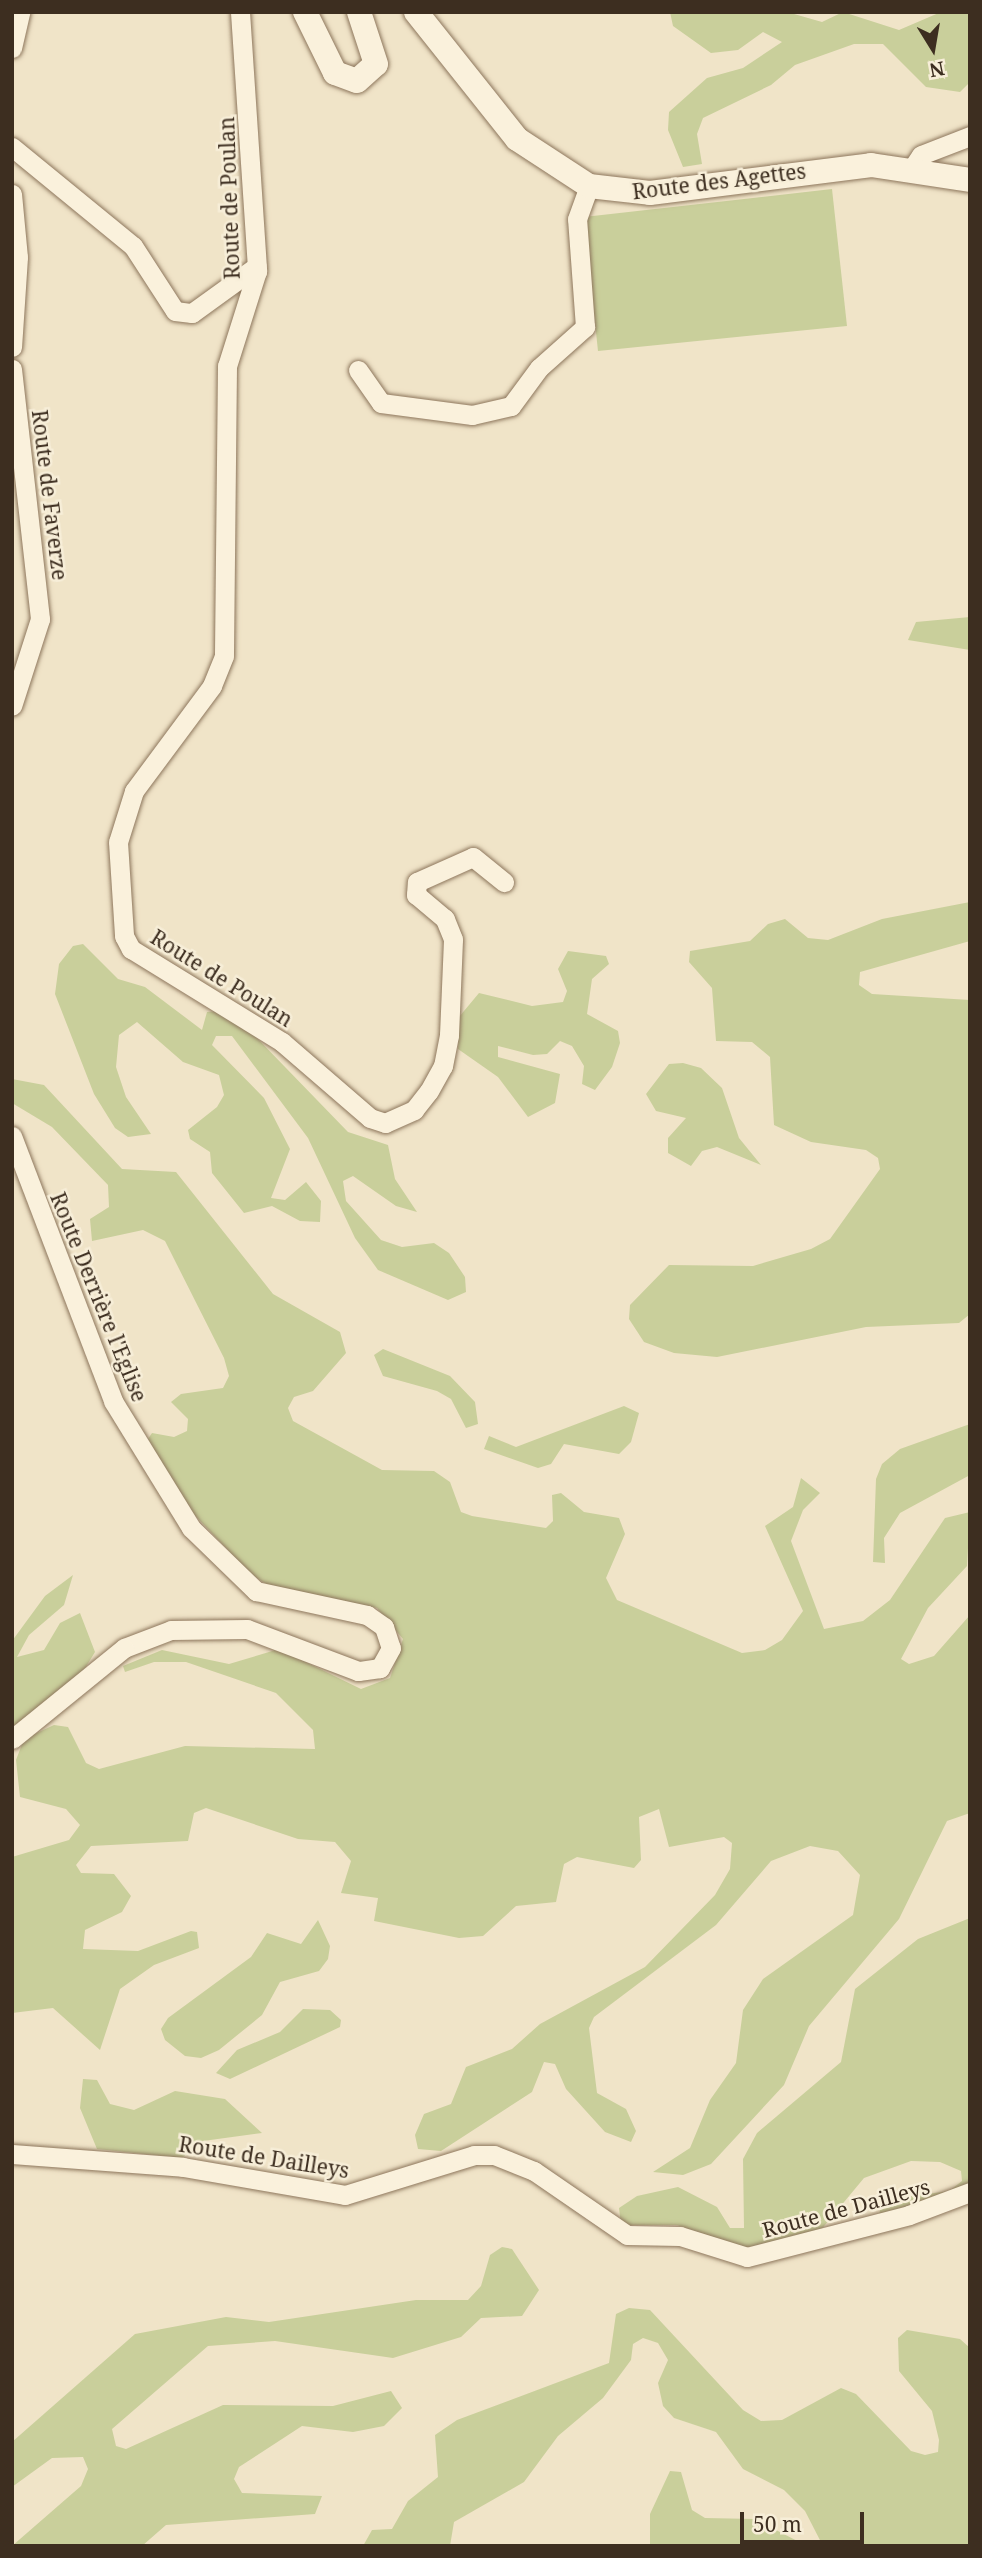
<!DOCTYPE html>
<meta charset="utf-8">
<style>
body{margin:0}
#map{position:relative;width:982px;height:2558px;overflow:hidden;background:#f0e4c8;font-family:"Noto Serif",serif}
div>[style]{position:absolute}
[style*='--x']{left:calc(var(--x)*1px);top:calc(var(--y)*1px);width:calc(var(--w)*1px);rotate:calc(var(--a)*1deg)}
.green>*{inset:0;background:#c9cf9b}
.roads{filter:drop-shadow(0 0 2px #8d765c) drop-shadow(0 0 2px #8d765c)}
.minor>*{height:19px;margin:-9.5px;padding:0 9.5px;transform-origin:9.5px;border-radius:9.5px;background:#faf1dc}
.tertiary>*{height:24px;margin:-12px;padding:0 12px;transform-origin:12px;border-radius:12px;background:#faf1dc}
span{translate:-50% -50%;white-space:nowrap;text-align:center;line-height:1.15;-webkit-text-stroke:5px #f7eed8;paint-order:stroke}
.street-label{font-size:21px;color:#3d2e20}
.frame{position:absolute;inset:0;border:14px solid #3d2e20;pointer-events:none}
.north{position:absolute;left:898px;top:14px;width:70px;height:70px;-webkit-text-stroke:5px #f7eed8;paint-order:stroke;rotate:169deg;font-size:19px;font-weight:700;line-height:28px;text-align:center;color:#3d2e20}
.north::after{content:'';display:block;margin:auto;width:24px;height:32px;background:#3d2e20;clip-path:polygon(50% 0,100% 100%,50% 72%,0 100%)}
.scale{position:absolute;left:740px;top:2512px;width:124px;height:32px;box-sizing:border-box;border:4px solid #3d2e20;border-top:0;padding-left:9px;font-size:21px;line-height:24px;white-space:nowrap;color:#3d2e20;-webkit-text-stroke:5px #f7eed8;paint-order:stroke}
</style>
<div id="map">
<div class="green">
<i style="clip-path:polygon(670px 12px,787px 12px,822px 22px,843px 12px,899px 30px,941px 12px,970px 12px,969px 83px,960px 92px,926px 87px,883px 44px,854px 44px,795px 65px,771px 85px,703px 118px,697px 134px,702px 164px,683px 167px,668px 130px,669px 112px,707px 78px,743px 68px,782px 42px,763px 32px,738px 50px,711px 53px,673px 26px)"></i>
<i style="clip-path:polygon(832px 189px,847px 326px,598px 351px,584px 217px)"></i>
<i style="clip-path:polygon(970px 617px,970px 650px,908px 640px,916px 622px)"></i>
<i style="clip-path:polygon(970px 902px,970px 941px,860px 972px,859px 985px,872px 994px,970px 1000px,970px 1314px,959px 1323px,866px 1327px,717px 1357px,674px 1353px,644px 1342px,629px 1319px,630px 1305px,669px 1265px,753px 1266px,811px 1249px,830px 1239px,880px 1169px,878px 1158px,866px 1150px,811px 1142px,774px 1125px,770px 1057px,752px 1042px,716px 1041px,712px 988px,689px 962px,690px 951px,750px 941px,768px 924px,785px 919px,808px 938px,828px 940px,882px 919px)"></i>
<i style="clip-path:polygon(83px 944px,118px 979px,145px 987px,202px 1030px,207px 1012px,218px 1011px,253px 1034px,348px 1132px,388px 1145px,395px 1179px,417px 1212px,396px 1206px,353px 1176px,343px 1181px,346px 1201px,381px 1240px,402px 1247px,434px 1243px,449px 1253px,465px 1277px,466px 1292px,448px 1300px,378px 1270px,355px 1238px,308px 1138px,232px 1036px,216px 1036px,212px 1045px,264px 1098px,290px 1149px,271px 1198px,285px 1200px,306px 1182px,321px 1201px,320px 1222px,300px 1221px,272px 1206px,244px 1213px,212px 1173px,210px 1152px,190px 1139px,188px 1130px,217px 1107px,224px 1095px,219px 1075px,183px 1062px,137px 1022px,119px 1035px,116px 1067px,126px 1097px,151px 1134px,128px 1137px,115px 1128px,94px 1094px,55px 994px,59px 964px,73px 946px)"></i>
<i style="clip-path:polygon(568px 951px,606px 956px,609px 964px,592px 979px,587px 1014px,618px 1031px,620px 1043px,612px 1067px,595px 1090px,582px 1084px,584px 1066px,572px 1046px,560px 1041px,547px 1054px,533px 1055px,498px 1046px,498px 1057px,560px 1074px,555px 1103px,528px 1117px,498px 1077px,458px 1049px,459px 1017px,479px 993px,532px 1006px,563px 1002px,567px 991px,558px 969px)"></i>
<i style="clip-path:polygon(683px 1063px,701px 1068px,722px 1088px,739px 1138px,761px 1165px,717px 1147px,702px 1151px,691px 1166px,668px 1153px,668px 1138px,686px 1118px,656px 1111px,646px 1094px,669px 1064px)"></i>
<i style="clip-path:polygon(12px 1079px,44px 1085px,122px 1169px,176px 1172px,273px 1294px,340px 1332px,346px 1353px,313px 1391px,294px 1397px,288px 1408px,293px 1421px,382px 1470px,434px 1471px,450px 1482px,461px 1512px,472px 1516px,546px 1528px,553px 1521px,552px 1495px,561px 1493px,584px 1512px,619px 1518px,625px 1534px,606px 1578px,617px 1600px,742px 1653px,765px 1650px,782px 1640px,803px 1611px,765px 1526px,793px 1507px,801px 1478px,820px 1493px,803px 1510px,791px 1541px,824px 1629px,863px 1621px,890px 1600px,945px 1518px,970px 1512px,967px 1566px,928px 1608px,901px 1659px,909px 1664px,934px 1656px,970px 1615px,970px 1813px,947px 1821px,899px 1919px,809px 2026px,784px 2085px,711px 2164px,683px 2175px,653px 2172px,690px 2148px,710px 2100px,736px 2063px,743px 2010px,763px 1979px,853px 1915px,860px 1875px,838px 1851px,810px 1846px,771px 1861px,716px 1925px,594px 2017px,589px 2028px,597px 2093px,626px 2109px,636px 2131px,631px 2142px,605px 2132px,566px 2089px,555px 2064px,544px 2062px,532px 2092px,441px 2151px,418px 2149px,415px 2135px,424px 2114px,451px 2104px,466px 2067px,512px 2049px,540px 2024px,645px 1967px,715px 1895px,730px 1869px,732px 1843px,724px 1837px,669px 1847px,659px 1809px,639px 1817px,641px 1860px,634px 1868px,577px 1857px,564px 1864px,556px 1902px,516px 1906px,483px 1936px,459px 1938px,374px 1921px,378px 1898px,341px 1893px,351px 1861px,335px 1842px,298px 1839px,206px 1808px,194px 1813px,188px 1841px,91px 1846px,76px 1865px,81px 1873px,114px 1874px,131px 1896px,122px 1912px,85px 1930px,83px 1949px,138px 1951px,191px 1931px,197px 1932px,199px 1948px,154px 1965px,120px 1989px,100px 2050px,53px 2008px,12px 2013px,12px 1857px,69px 1840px,80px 1825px,66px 1809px,20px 1797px,16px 1760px,24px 1739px,54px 1725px,68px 1727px,86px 1763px,99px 1769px,185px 1746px,315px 1749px,313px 1730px,276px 1693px,186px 1662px,154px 1662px,125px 1672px,123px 1666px,162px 1650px,229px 1664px,279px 1649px,361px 1689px,390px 1678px,403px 1639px,377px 1608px,271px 1587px,252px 1575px,184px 1504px,148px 1439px,152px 1433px,174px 1437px,187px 1431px,188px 1419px,171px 1402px,181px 1394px,223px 1388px,229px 1376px,224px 1358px,165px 1241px,143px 1230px,92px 1241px,90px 1219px,109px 1207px,108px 1185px,52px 1127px,12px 1103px)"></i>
<i style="clip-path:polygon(383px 1349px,450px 1376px,475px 1402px,478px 1424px,466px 1428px,451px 1399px,437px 1391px,383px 1376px,374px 1355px)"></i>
<i style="clip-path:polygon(624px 1406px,639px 1413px,631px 1442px,619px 1454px,564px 1444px,551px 1464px,538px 1468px,484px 1449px,489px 1436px,516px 1447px)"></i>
<i style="clip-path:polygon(970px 1424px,970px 1475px,900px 1513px,884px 1538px,885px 1563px,873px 1562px,876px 1479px,882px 1464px,900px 1449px)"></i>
<i style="clip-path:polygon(73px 1575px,64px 1605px,29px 1635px,17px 1657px,44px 1650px,60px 1623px,80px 1613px,95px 1652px,79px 1678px,12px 1727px,12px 1641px,45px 1596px)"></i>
<i style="clip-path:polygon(970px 1918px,970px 2193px,879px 2214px,883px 2200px,949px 2191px,962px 2181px,961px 2171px,940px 2162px,911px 2161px,864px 2178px,820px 2231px,744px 2248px,677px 2225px,621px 2225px,619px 2208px,637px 2196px,678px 2187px,717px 2207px,730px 2228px,744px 2228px,743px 2159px,757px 2133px,841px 2062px,855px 1989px,918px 1939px)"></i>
<i style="clip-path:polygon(318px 1920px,330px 1946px,328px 1959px,319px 1971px,280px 1982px,262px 2015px,219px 2050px,201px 2058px,185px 2056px,165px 2040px,161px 2029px,168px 2018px,251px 1957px,267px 1933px,301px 1944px)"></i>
<i style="clip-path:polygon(303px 2009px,330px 2010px,341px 2020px,340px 2027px,230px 2079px,216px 2073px,237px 2050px,280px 2032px)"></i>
<i style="clip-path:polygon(83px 2079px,97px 2080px,110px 2104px,134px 2110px,175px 2091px,225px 2099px,262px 2133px,203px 2141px,182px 2158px,97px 2149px,80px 2108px)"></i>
<i style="clip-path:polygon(502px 2247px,512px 2249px,539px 2290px,522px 2316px,481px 2318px,461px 2337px,393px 2358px,275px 2341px,208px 2346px,112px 2429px,116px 2446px,126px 2449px,223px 2405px,333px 2406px,391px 2391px,402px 2408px,384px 2426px,353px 2432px,302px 2426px,239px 2467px,234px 2479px,242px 2493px,322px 2496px,315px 2514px,166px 2525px,142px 2546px,12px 2546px,81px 2486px,88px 2469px,83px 2457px,52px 2458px,12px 2487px,12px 2442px,135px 2334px,226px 2317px,269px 2322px,416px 2300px,468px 2300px,481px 2286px,490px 2255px)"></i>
<i style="clip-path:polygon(629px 2308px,650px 2310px,743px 2410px,761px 2421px,782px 2420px,841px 2388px,856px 2394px,911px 2451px,925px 2455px,938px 2452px,939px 2440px,932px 2411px,899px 2371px,898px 2338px,907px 2330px,960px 2339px,970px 2348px,970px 2546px,823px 2546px,805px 2511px,784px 2490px,743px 2469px,716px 2432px,674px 2418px,663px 2406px,658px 2383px,668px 2360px,658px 2343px,643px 2338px,633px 2344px,631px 2360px,603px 2398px,558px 2436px,524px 2482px,454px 2522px,450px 2546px,363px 2546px,372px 2530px,392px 2529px,408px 2501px,438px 2477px,435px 2435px,457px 2420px,609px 2363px,616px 2314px)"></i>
<i style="clip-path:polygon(670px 2471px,681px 2472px,692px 2510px,705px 2518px,755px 2519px,807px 2546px,650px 2546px,650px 2514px)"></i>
</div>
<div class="roads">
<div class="minor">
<i style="--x:240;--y:12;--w:260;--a:86.2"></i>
<i style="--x:257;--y:271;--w:100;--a:107.5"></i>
<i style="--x:227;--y:366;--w:290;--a:90.6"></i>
<i style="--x:224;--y:656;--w:32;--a:112"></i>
<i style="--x:212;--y:686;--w:131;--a:126.6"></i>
<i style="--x:134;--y:791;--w:53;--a:107.4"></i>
<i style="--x:118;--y:842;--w:94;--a:86.3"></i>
<i style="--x:124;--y:936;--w:15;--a:62"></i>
<i style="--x:131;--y:949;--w:177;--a:31.6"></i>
<i style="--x:282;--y:1042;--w:116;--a:40.8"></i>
<i style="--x:370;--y:1118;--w:16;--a:18"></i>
<i style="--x:385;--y:1123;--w:32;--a:-24"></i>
<i style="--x:414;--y:1110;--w:24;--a:-52"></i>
<i style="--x:429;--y:1091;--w:29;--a:-61"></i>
<i style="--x:443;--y:1066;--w:32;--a:-79"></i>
<i style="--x:449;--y:1035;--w:96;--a:-87.6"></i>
<i style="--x:453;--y:939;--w:22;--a:-112"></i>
<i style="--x:445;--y:919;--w:38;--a:-140"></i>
<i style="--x:416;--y:895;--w:13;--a:-86"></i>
<i style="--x:417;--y:882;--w:61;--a:-24.1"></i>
<i style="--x:473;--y:857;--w:40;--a:39"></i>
<i style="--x:12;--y:48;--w:37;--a:-77"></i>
<i style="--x:12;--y:147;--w:156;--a:39.3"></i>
<i style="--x:133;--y:246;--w:77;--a:57.1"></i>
<i style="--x:175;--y:311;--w:17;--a:7"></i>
<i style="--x:192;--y:313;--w:80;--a:-35.9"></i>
<i style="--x:913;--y:167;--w:14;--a:-56"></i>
<i style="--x:921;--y:155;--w:53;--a:-21.2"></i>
<i style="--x:12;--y:194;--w:63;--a:84.6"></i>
<i style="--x:18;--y:257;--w:90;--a:93.8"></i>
<i style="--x:12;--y:369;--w:252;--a:83.6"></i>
<i style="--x:40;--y:619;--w:91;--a:107.8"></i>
<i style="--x:358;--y:370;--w:40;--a:55.1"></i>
<i style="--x:381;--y:403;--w:92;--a:7.5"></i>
<i style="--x:472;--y:415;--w:40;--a:-13"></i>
<i style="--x:511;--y:406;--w:47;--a:-53.6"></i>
<i style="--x:539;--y:368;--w:62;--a:-41.7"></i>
<i style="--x:585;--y:327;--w:108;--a:-94.2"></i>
<i style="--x:577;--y:219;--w:35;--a:-70"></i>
<i style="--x:12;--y:1136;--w:284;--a:69.1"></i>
<i style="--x:113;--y:1401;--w:149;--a:58.4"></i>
<i style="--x:191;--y:1528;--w:91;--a:44.1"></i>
<i style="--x:256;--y:1591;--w:114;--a:12.2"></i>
<i style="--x:367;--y:1615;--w:21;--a:35"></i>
<i style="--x:384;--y:1627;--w:22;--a:72"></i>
<i style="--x:391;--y:1648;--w:23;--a:119"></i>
<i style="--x:380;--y:1668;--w:22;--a:172"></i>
<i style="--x:358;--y:1671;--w:119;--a:-159.3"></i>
<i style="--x:247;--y:1629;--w:76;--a:179.2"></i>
<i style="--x:171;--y:1630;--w:50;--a:159"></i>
<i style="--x:124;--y:1648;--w:144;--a:140.9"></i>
<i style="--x:12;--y:2154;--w:171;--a:4.3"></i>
<i style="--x:183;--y:2167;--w:164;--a:9.8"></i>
<i style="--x:345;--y:2195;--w:135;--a:-17.2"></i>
<i style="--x:474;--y:2155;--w:20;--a:0"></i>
<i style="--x:494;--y:2155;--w:43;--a:21.8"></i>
<i style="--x:534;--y:2171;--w:113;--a:34.5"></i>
<i style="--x:627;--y:2235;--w:53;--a:1.1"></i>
<i style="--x:680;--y:2236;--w:70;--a:17.4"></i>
<i style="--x:747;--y:2257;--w:167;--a:-14.5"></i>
<i style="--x:909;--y:2215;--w:65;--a:-20.7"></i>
</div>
<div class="tertiary">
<i style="--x:305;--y:12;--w:68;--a:63.8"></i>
<i style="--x:335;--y:73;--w:23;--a:20"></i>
<i style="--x:357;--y:81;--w:25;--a:-42"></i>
<i style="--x:376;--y:64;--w:55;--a:-108.1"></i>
<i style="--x:416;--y:12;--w:162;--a:51.5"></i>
<i style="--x:517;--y:139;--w:86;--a:33.1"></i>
<i style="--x:589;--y:186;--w:61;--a:6.5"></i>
<i style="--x:650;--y:193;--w:223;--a:-7.2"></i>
<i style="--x:871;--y:165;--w:100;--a:8.6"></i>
</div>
</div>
<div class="street-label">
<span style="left:719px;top:181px;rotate:-7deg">Route des Agettes</span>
<span style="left:229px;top:198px;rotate:-92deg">Route de Poulan</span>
<span style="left:50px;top:495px;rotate:83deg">Route de Faverze</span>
<span style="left:222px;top:978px;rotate:32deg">Route de Poulan</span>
<span style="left:99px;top:1297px;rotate:68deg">Route Derrière l'Eglise</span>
<span style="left:264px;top:2157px;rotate:9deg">Route de Dailleys</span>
<span style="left:846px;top:2208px;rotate:-15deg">Route de Dailleys</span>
</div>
<div class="frame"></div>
<div class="north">N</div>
<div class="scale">50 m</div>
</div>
